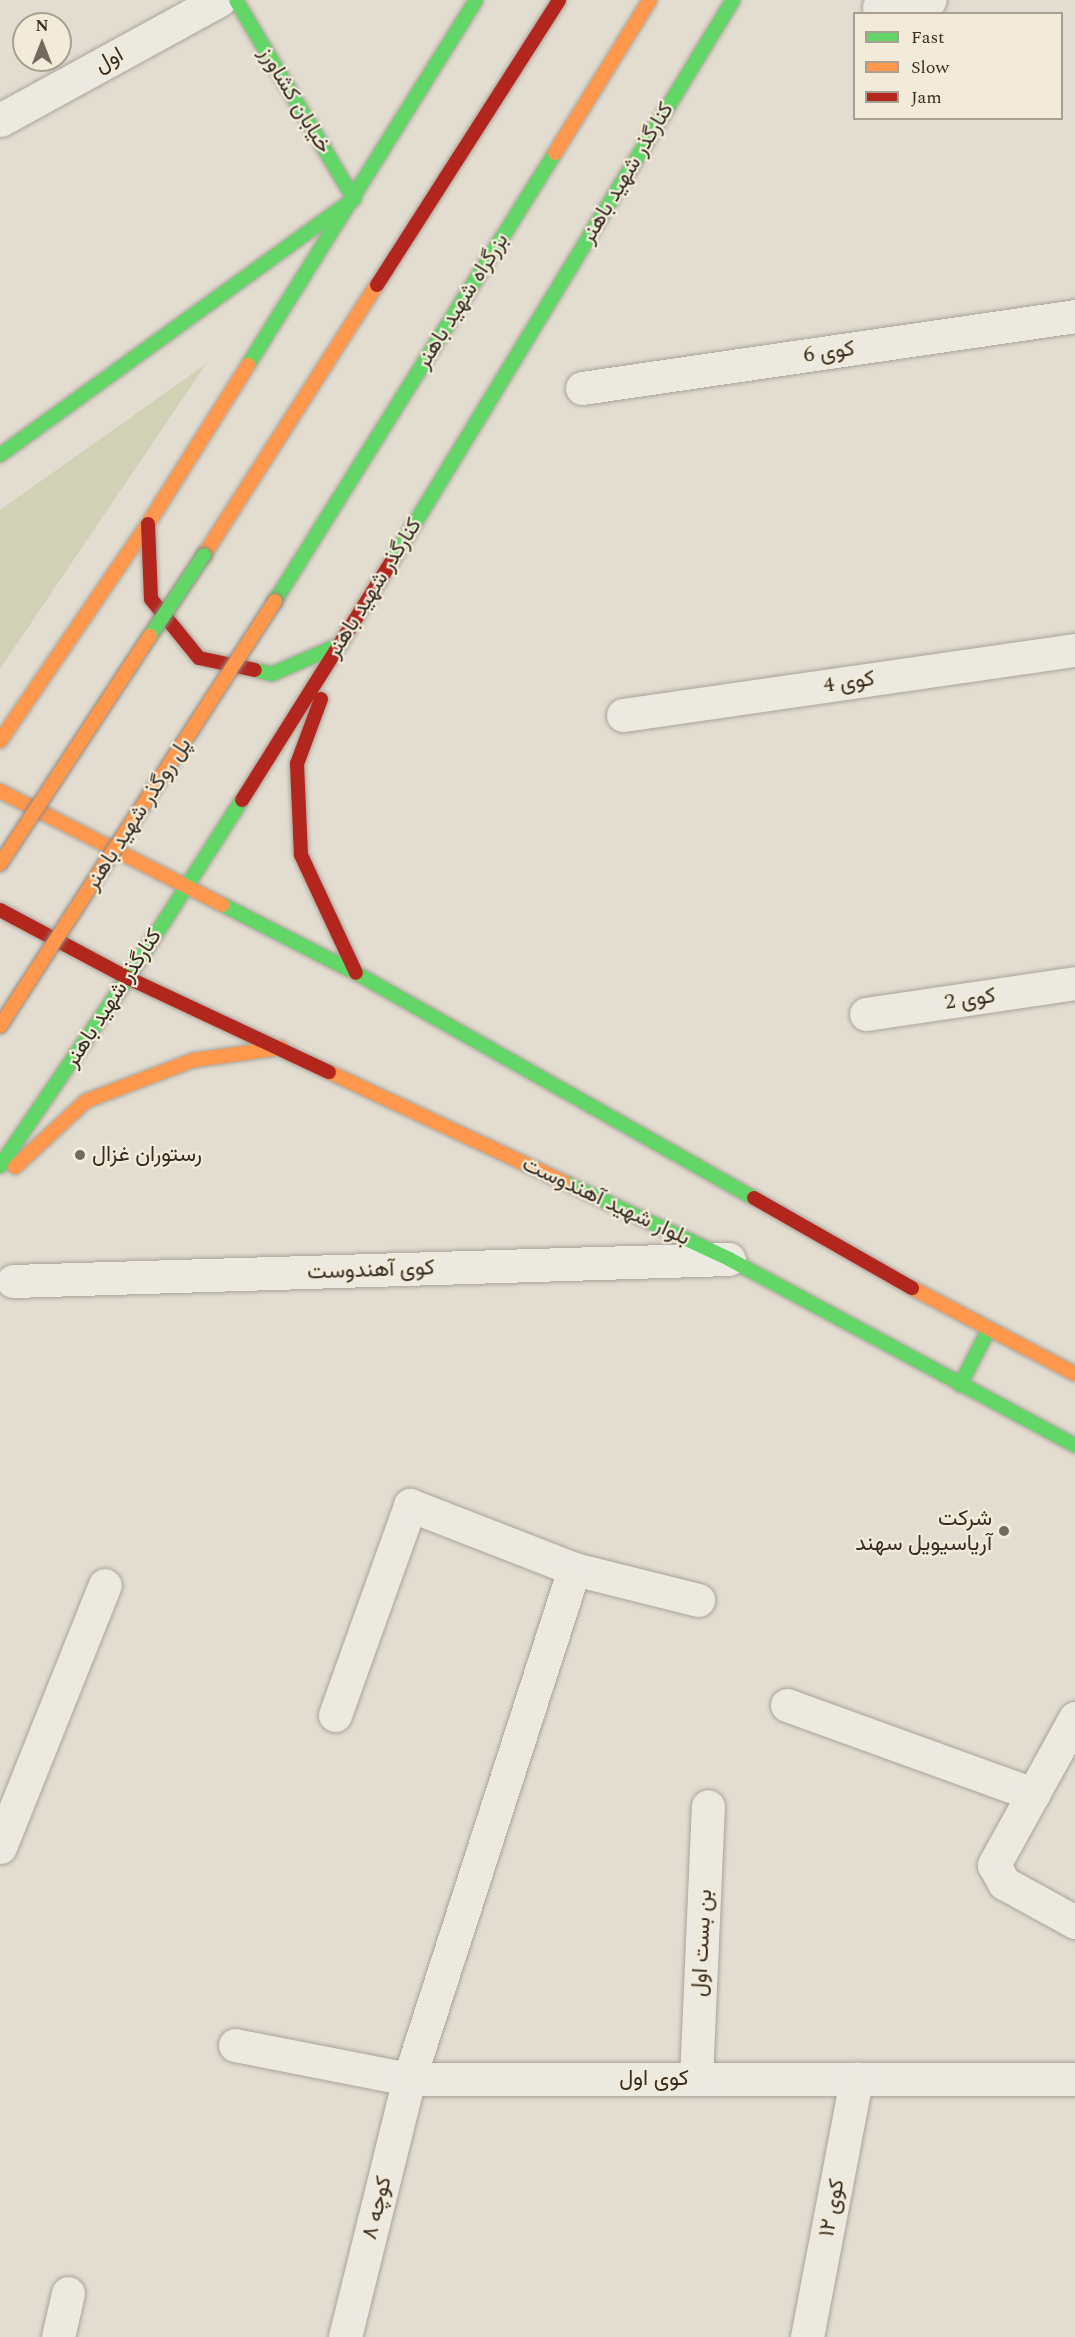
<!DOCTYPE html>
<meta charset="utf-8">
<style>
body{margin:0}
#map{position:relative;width:1075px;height:2337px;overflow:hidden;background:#e3ddd1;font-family:Spectral,Vazirmatn,serif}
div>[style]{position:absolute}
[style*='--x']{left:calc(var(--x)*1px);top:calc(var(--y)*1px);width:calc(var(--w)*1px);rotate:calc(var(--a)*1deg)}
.green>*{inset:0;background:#d1d1b6}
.roads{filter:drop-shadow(0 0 2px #a9a399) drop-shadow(0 0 2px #a9a399)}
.street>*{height:33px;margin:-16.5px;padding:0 16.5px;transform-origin:16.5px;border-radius:16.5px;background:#ece9e1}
.fast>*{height:14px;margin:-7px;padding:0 7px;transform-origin:7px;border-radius:7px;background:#63d668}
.slow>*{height:14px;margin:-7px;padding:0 7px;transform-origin:7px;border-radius:7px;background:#ff974d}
.jam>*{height:14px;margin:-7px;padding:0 7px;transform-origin:7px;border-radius:7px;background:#b3261e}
.bridges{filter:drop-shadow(0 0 2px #8e8880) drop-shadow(0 0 2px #8e8880)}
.fast-bridge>*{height:14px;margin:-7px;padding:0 7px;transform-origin:7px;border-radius:7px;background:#63d668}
.slow-bridge>*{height:14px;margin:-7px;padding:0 7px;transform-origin:7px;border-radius:7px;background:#ff974d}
.dots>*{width:16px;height:16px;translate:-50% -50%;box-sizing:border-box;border:3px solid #f2ebd9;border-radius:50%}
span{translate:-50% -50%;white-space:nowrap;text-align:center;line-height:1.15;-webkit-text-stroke:4.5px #f2ebd9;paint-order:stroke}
.street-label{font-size:22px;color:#372c22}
.poi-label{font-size:22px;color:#372c22}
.left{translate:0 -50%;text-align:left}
.right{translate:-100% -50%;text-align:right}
.legend{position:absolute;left:853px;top:12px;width:210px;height:108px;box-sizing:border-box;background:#f2ebd9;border:2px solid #a79f90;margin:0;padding:8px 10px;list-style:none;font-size:18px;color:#372c22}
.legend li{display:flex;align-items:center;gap:12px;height:30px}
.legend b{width:30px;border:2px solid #a79f90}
.north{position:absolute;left:12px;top:12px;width:60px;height:60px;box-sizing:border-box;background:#f2ebd9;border:2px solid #a79f90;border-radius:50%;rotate:0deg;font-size:16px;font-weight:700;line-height:24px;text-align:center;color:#372c22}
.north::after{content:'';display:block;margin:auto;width:21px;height:27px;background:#736a5f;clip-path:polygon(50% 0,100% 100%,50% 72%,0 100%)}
</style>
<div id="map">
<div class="green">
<i style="clip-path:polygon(206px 364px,0 669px,0 510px)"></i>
</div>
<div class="roads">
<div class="street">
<i style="--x:879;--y:7;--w:51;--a:-7.8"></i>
<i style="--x:0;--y:120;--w:250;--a:-28.7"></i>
<i style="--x:582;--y:388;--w:498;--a:-8.3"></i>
<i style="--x:623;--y:715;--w:457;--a:-8.2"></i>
<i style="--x:866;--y:1014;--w:211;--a:-8.4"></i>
<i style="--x:13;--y:1281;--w:716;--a:-1.76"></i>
<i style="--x:787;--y:1705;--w:262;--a:19.9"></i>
<i style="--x:335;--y:1715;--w:223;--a:-70.3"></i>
<i style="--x:410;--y:1505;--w:176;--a:21.3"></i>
<i style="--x:574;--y:1569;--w:128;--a:14"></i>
<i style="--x:1075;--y:1718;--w:168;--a:118.9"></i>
<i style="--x:994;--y:1865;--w:21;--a:61"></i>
<i style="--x:1004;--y:1883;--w:81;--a:28.8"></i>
<i style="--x:0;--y:1847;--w:282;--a:-68.2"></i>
<i style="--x:235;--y:2045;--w:177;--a:11.1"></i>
<i style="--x:409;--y:2079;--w:666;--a:0"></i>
<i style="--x:696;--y:2079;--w:273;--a:-87.5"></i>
<i style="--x:58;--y:2337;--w:45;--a:-77.2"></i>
<i style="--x:345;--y:2337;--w:266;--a:-76.1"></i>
<i style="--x:409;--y:2079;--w:536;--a:-72.07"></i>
<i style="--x:807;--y:2337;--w:263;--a:-79.2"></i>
</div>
<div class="fast">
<i style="--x:248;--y:365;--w:430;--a:-58"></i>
<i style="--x:0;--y:455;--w:437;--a:-35.9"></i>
<i style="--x:354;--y:199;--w:231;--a:-120.7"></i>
<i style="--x:392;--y:561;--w:657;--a:-58.71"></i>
<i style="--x:275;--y:601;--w:528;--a:-57.99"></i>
<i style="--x:255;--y:670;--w:17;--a:13"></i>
<i style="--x:272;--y:674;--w:75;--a:-23.5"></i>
<i style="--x:223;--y:905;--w:149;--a:27.1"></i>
<i style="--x:356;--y:973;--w:457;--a:29.5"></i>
<i style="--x:0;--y:1166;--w:227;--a:-55.8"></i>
<i style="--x:128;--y:978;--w:211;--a:-57.4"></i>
<i style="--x:564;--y:1182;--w:182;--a:25"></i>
<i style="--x:729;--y:1259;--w:393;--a:28.3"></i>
<i style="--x:960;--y:1385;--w:61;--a:-62.6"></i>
</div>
<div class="slow">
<i style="--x:555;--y:153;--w:180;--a:-58.2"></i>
<i style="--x:204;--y:555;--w:321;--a:-57.4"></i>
<i style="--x:0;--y:741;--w:263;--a:-55.7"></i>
<i style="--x:148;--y:524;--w:188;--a:-57.8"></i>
<i style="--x:0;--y:791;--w:250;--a:27.1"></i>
<i style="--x:329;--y:1072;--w:259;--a:25.1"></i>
<i style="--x:15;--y:1167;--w:97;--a:-42.9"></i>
<i style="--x:86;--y:1101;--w:116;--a:-20.8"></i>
<i style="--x:194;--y:1060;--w:88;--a:-7.9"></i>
<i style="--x:912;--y:1288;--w:184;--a:27.8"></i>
</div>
<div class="jam">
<i style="--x:377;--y:285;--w:338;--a:-57.4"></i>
<i style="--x:148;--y:524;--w:75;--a:87.7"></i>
<i style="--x:151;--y:599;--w:76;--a:50.9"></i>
<i style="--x:199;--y:658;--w:57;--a:12.1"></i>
<i style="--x:321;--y:699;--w:69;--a:110.3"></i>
<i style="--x:297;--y:764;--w:91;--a:87.5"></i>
<i style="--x:301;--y:855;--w:130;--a:65"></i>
<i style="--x:242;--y:800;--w:282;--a:-57.9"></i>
<i style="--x:0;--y:910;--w:145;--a:28"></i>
<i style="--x:128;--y:978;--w:222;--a:25.1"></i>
<i style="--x:754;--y:1198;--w:182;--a:29.7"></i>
</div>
</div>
<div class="bridges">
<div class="fast-bridge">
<i style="--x:150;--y:636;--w:97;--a:-56.3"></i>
</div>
<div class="slow-bridge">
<i style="--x:0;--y:864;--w:273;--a:-56.7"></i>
<i style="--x:0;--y:1026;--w:506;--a:-57.09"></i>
</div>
</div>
<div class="dots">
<i style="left:80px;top:1155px;background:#736a5f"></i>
<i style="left:1004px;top:1531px;background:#736a5f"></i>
</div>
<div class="street-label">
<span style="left:109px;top:60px;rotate:-29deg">اول</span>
<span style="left:295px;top:100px;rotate:59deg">خیابان کشاورز</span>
<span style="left:627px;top:173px;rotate:-59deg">کنارگذر شهید باهنر</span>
<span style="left:462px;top:301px;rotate:-58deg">بزرگراه شهید باهنر</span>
<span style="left:829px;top:352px;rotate:-8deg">کوی 6</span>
<span style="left:374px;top:588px;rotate:-58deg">کنارگذر شهید باهنر</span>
<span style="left:849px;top:682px;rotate:-8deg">کوی 4</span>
<span style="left:138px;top:814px;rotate:-57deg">پل روگذر شهید باهنر</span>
<span style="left:113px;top:998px;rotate:-57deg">کنارگذر شهید باهنر</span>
<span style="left:970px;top:999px;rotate:-8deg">کوی 2</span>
<span style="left:606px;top:1201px;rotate:25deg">بلوار شهید آهندوست</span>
<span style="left:371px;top:1270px;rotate:-2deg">کوی آهندوست</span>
<span style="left:702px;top:1943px;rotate:-87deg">بن بست اول</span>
<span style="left:654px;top:2079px">کوی اول</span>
<span style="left:377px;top:2208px;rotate:-76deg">کوچه ۸</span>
<span style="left:832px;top:2208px;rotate:-79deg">کوی ۱۲</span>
</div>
<div class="poi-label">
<span class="left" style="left:92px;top:1155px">رستوران غزال</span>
<span class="right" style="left:992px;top:1531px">شرکت<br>آریاسیویل سهند</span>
</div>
<ul class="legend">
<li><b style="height:8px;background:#63d668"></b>Fast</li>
<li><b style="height:8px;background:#ff974d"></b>Slow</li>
<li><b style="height:8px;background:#b3261e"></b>Jam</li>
</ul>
<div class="north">N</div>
</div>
